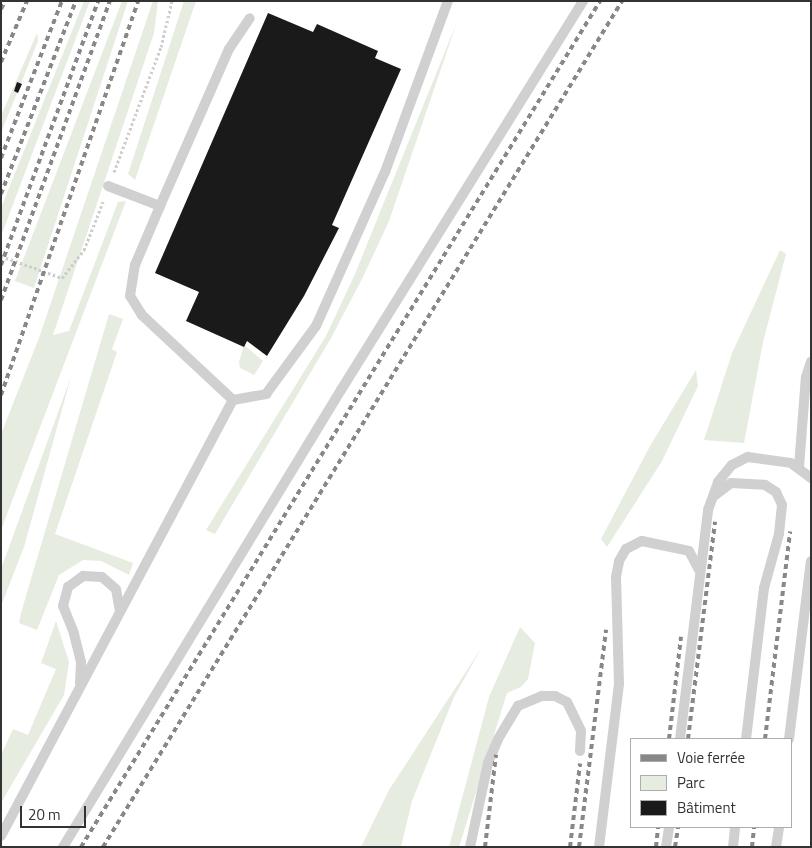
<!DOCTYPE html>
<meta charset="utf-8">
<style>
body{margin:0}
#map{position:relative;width:812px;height:848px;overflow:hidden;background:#fff;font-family:"Titillium Web",sans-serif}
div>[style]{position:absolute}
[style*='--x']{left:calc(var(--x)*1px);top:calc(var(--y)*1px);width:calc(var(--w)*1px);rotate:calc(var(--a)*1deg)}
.green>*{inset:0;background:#e6ecdf}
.building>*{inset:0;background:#1a1a1a}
.path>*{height:3px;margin-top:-1.5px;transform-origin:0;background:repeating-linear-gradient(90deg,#cdcdcd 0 2.5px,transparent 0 5px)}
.service>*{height:10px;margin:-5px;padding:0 5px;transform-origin:5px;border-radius:5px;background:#d0d0d0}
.rail>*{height:4px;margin-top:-2px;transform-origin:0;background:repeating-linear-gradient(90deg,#888 0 5px,transparent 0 9px)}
span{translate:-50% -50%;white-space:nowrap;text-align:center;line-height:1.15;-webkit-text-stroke:5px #fff;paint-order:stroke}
.frame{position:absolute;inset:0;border:2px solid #333;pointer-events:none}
.legend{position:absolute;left:630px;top:738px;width:162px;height:90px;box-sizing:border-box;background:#fff;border:1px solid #adadad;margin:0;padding:6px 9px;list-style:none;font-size:15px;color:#333}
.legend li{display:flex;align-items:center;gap:10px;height:25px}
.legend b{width:25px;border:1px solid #adadad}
.scale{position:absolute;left:20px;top:806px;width:66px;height:22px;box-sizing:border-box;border:2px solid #333;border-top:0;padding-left:6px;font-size:15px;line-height:18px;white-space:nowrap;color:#333;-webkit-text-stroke:4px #fff;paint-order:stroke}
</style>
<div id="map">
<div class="green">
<i style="clip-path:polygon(84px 1px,90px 1px,1px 236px,1px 208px)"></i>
<i style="clip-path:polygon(122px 1px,128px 1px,34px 288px,15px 281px)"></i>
<i style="clip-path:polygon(153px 1px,158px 1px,154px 33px,53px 335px,69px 331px,118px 202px,126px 201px,1px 530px,1px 434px,39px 338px)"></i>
<i style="clip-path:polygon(184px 1px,196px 1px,135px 180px,128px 174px)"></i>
<i style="clip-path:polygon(457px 22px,389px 221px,363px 277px,331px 338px,215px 534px,206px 530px,326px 336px,355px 274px)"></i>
<i style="clip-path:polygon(37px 33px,38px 41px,1px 133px,1px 116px)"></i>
<i style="clip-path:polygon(780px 250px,786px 254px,763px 342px,744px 443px,704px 440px,732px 353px)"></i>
<i style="clip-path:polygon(109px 314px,123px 319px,112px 349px,117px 352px,55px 534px,133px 563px,129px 575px,101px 561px,83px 560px,59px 575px,37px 630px,19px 623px,21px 613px)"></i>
<i style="clip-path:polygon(244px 345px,263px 361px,254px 375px,240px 368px,239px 362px)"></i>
<i style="clip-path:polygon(696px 370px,698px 386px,662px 461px,607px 547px,601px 539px,650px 446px)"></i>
<i style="clip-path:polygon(71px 377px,24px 547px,1px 606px,1px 569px)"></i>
<i style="clip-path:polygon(56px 621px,69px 662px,64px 695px,1px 803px,1px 755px,13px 729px,28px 735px,56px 669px,41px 663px)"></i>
<i style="clip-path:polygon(520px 627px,535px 643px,528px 679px,521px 687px,507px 693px,459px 847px,449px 847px,489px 697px)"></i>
<i style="clip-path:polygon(482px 647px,454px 697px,412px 801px,401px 847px,361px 847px,389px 790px)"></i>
</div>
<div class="building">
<i style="clip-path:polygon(268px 13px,313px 32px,317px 24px,378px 51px,375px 58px,401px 69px,332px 225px,339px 228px,304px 296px,267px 356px,247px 341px,244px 347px,186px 321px,199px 292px,155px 273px)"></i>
<i style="clip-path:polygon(17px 82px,22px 84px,18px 93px,14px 91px)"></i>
</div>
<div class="path">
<i style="--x:114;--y:172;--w:134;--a:-69.4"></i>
<i style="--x:161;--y:47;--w:47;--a:-76.6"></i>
<i style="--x:1;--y:256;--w:65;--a:19.8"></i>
<i style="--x:62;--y:278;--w:36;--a:-52"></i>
<i style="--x:84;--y:250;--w:52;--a:-68.4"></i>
</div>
<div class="service">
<i style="--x:108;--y:186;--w:56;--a:21"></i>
<i style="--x:233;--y:400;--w:34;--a:-10"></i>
<i style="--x:266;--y:394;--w:84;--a:-53.7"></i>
<i style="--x:316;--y:326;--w:169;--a:-65.9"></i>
<i style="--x:385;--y:172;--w:182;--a:-69.8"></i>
<i style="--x:233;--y:400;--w:125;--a:-137"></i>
<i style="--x:142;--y:315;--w:22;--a:-122"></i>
<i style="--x:130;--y:296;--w:31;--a:-81"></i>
<i style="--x:135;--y:265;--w:64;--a:-67"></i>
<i style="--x:160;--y:206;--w:171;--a:-66.3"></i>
<i style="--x:229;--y:49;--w:37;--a:-56"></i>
<i style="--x:799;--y:467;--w:90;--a:-85.6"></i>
<i style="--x:806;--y:377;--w:16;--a:-72"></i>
<i style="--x:714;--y:496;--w:21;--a:-37"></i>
<i style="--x:731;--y:483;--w:34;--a:3"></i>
<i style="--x:765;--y:485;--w:13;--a:32"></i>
<i style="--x:776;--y:492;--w:14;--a:65"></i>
<i style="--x:782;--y:505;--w:29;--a:96"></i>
<i style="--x:779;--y:534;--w:56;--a:105.5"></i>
<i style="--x:764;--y:588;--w:152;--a:96.8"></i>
<i style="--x:80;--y:683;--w:21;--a:-87"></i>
<i style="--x:81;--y:662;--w:30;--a:-104"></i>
<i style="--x:74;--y:633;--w:29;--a:-112"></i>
<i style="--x:63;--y:606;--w:20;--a:-75"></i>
<i style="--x:68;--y:587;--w:19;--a:-36"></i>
<i style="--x:83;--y:576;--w:19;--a:3"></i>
<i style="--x:102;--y:577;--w:18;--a:41"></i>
<i style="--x:116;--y:589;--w:22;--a:80"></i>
<i style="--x:680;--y:739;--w:231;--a:-83"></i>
<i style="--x:708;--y:510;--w:30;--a:-70"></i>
<i style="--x:718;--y:482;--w:22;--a:-51"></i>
<i style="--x:732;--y:465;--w:18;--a:-27"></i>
<i style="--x:748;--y:457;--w:43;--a:7.9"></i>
<i style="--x:791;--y:463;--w:25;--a:37"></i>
<i style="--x:789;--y:739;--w:179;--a:-83"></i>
<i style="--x:1;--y:836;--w:494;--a:-62"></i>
<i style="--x:63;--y:847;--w:535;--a:-58.69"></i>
<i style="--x:341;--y:390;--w:458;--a:-58.1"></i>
<i style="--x:470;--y:847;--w:86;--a:-77.9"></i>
<i style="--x:488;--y:763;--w:26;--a:-67"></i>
<i style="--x:498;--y:739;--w:39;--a:-59"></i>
<i style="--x:518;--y:706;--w:26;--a:-23"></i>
<i style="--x:542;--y:696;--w:13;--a:0"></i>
<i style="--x:555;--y:696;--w:13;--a:27"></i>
<i style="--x:567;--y:702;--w:32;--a:64"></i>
<i style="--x:581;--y:731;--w:20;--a:93"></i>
<i style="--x:599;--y:847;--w:164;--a:-83"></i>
<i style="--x:619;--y:684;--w:107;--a:-91.6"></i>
<i style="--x:616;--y:577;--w:16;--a:-79"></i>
<i style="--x:619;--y:561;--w:14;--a:-60"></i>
<i style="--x:626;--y:549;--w:18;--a:-27"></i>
<i style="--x:642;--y:541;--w:48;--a:12"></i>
<i style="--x:689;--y:551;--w:21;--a:62"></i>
<i style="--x:666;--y:847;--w:20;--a:-81"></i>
<i style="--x:733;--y:847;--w:20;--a:-84"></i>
<i style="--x:776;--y:847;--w:20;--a:-81"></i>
</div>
<div class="rail">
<i style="--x:1;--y:9;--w:9;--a:-63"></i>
<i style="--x:1;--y:62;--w:66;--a:-66.9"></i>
<i style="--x:1;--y:158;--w:168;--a:-68.8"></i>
<i style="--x:1;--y:194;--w:207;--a:-68.8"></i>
<i style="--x:1;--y:265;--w:281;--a:-69.8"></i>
<i style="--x:1;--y:300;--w:318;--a:-70"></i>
<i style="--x:1;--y:395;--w:417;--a:-70.8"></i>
<i style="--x:669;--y:739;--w:103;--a:-83.3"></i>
<i style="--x:688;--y:739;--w:219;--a:-82.9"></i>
<i style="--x:765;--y:739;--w:209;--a:-83.1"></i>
<i style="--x:81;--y:847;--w:993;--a:-58.47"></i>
<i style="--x:103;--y:847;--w:993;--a:-58.47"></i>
<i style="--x:485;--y:847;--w:93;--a:-83.2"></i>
<i style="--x:570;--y:847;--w:84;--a:-83.1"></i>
<i style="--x:579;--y:847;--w:219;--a:-82.9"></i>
<i style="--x:656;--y:847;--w:20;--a:-84"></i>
<i style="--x:675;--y:847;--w:20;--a:-81"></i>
<i style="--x:752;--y:847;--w:20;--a:-84"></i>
</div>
<div class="frame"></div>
<ul class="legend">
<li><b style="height:6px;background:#888"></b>Voie ferrée</li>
<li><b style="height:14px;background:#e6ecdf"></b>Parc</li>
<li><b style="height:14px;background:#1a1a1a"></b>Bâtiment</li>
</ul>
<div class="scale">20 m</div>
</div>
